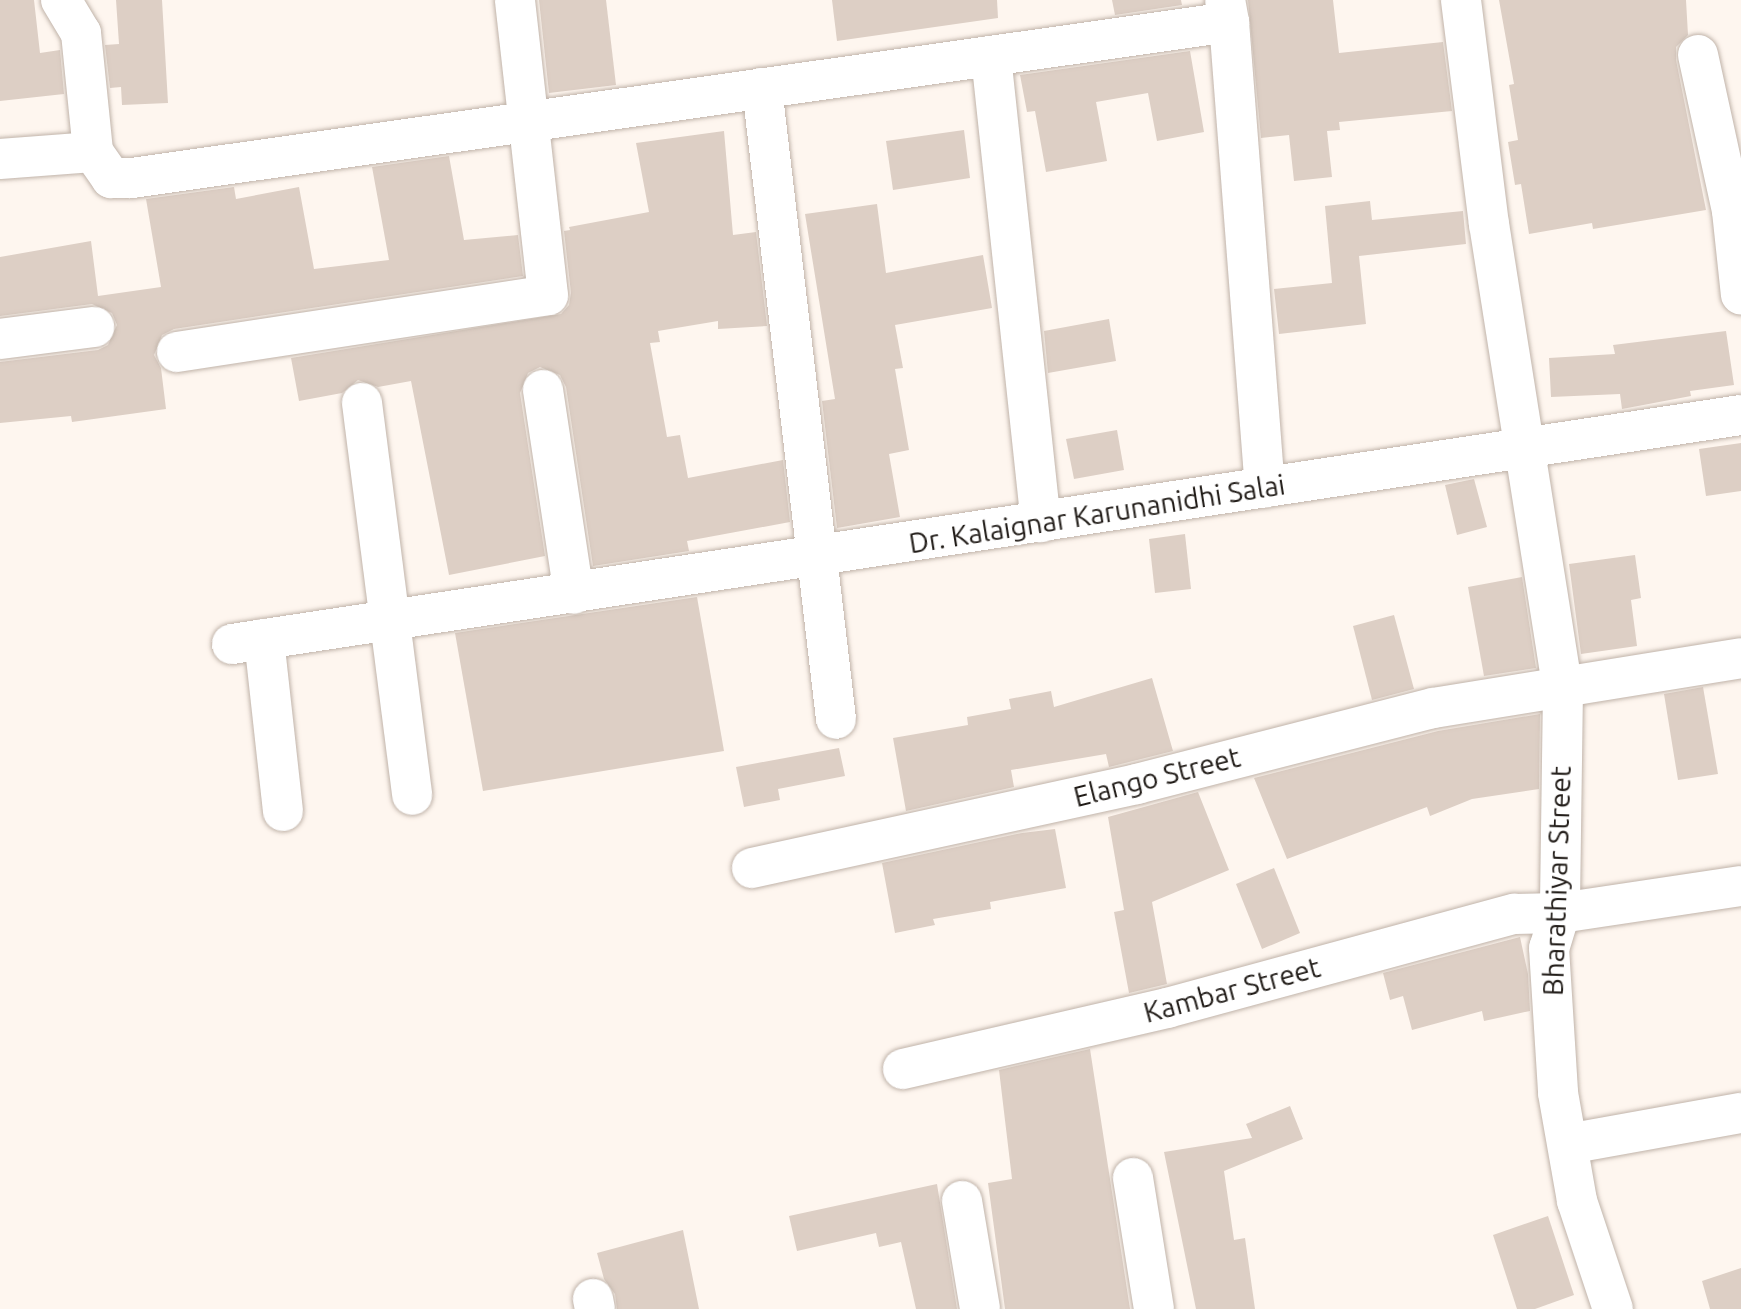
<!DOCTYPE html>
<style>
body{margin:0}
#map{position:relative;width:1741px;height:1309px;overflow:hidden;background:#fef6ef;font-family:Ubuntu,sans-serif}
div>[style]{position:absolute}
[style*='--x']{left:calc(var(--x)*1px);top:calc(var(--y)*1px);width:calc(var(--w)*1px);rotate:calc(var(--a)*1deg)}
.building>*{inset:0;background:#ddcfc5}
.roads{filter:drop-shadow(0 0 2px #c0b3a9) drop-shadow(0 0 2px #c0b3a9)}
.street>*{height:40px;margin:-20px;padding:0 20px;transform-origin:20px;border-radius:20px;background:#fff}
span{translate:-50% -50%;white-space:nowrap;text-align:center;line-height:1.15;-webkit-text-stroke:7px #fff;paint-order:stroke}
.street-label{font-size:28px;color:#211c18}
</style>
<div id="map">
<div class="building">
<i style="clip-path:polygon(0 0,34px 0,40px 53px,60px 50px,64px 94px,0 101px)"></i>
<i style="clip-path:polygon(116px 0,162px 0,168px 103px,122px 105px,121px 87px,110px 88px,105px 45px,119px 44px)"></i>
<i style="clip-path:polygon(539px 0,606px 0,616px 85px,549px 93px)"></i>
<i style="clip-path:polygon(832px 0,997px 0,998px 18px,837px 41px)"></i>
<i style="clip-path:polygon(1112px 0,1181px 0,1182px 5px,1115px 15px)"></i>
<i style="clip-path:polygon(1248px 0,1333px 0,1339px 53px,1443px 42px,1452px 111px,1339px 122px,1340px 130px,1327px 131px,1332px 177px,1294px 181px,1289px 135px,1261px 138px)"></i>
<i style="clip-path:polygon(1499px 0,1686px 0,1688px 35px,1676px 47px,1676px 60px,1706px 210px,1593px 229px,1592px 223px,1529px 234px,1521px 184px,1515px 185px,1508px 142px,1518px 140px,1509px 85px,1514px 84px)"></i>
<i style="clip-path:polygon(1190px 51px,1204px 132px,1157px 141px,1148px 93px,1096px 102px,1107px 161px,1046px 172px,1035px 111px,1027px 112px,1020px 75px)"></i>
<i style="clip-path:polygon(964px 130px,970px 178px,893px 190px,886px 141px)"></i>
<i style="clip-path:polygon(724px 131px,733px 235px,756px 232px,767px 326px,718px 329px,718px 321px,658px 331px,660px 342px,650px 343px,667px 437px,680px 435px,688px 478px,783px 460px,790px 522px,687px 541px,689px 551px,593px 566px,566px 387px,560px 375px,540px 367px,528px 373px,520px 393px,545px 556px,449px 575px,411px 381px,378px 387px,358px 380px,342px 393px,299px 401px,291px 358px,561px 314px,569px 305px,571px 293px,564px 231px,570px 230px,569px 227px,649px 212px,636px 143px)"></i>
<i style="clip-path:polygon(449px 156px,464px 240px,518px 235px,523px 276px,174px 329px,162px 335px,154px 355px,161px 368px,166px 409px,72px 422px,71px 416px,0 423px,0 362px,98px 350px,108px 345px,117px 325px,112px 313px,92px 304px,0 316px,0 257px,91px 241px,98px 296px,161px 287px,146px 199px,234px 187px,236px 199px,299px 187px,314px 269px,389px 260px,372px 167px)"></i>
<i style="clip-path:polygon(1370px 201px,1372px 220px,1463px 211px,1466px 244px,1359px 256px,1366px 324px,1279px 334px,1274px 289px,1332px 283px,1325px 206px)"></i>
<i style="clip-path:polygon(877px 204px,886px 273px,983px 255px,992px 308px,895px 325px,903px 368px,895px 369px,909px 450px,889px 454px,900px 517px,837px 528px,822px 401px,835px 399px,805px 214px)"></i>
<i style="clip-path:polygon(1109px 319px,1116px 361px,1048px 373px,1044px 331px)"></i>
<i style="clip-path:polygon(1726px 331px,1734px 385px,1690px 391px,1691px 396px,1622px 409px,1620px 394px,1551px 397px,1549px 358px,1615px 354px,1613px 345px)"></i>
<i style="clip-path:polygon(1117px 430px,1124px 470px,1074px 479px,1066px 439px)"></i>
<i style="clip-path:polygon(1741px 443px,1741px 491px,1706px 496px,1699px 449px)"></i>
<i style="clip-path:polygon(1474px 479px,1487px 527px,1457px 535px,1445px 485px)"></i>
<i style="clip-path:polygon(1185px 534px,1191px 589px,1155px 593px,1149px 539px)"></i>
<i style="clip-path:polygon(1635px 555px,1641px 598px,1631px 600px,1637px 646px,1581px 654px,1569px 564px)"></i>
<i style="clip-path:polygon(1522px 577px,1536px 668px,1484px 676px,1468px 587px)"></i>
<i style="clip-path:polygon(697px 597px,724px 751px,483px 791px,455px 633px)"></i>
<i style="clip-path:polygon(1394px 615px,1414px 689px,1372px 700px,1353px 626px)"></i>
<i style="clip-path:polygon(1152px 678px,1173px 751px,1109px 767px,1106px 754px,1011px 770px,1014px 787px,906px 811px,893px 738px,968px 725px,967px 717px,1011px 709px,1009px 699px,1051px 691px,1054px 707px)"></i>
<i style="clip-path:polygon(1703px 687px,1718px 774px,1678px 780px,1664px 694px)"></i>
<i style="clip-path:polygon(1540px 714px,1539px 789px,1472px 799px,1430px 816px,1427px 807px,1287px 859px,1254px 778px,1438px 731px)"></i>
<i style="clip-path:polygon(839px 748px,845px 776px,778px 789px,780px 800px,744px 807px,736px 767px)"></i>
<i style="clip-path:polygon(1198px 792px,1229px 870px,1152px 902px,1167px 984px,1129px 993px,1114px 912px,1124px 910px,1108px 817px)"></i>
<i style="clip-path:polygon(1055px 829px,1066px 888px,990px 902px,991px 909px,933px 919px,935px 925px,895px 933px,882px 863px,1022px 833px)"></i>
<i style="clip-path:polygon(1274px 868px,1300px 933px,1262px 949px,1236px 884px)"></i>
<i style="clip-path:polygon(1520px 937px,1528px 974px,1530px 1011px,1484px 1021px,1482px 1011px,1412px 1030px,1403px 996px,1390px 1000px,1383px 973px)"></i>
<i style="clip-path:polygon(1090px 1049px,1130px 1309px,1005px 1309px,988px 1183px,1012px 1179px,999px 1070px)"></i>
<i style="clip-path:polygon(1290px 1106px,1303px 1139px,1224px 1171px,1234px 1240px,1245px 1238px,1255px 1309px,1196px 1309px,1164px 1152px,1252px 1138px,1246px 1124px)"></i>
<i style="clip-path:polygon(937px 1184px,957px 1309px,916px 1309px,901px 1242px,879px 1247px,876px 1233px,797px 1251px,789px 1216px)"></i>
<i style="clip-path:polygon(1548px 1216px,1574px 1295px,1535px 1309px,1517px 1309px,1493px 1235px)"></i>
<i style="clip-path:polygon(683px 1230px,699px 1309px,617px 1309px,615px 1294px,604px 1279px,597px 1253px)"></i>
<i style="clip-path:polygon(1741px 1268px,1741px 1309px,1710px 1309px,1702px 1281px)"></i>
</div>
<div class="roads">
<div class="street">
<i style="--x:61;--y:0;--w:39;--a:59"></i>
<i style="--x:81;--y:33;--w:120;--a:84.2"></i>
<i style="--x:1461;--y:0;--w:226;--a:82.9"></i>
<i style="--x:1489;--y:224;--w:471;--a:81"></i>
<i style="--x:1563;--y:689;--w:224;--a:90.8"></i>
<i style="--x:1560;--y:913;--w:37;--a:107"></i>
<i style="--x:1549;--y:948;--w:145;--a:86.4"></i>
<i style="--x:1558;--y:1093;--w:110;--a:80"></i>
<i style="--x:1577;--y:1201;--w:114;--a:71.6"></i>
<i style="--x:1229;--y:22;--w:467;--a:85.6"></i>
<i style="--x:1698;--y:55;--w:160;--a:77.7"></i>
<i style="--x:1732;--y:211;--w:84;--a:83.9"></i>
<i style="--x:991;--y:56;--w:469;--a:83.9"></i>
<i style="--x:762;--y:88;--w:635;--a:83.31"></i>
<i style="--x:0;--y:159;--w:93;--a:-4.3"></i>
<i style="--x:93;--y:152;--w:32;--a:55"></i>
<i style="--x:111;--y:178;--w:21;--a:0"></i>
<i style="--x:132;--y:178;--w:1108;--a:-8.09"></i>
<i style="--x:1229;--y:22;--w:22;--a:-100"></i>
<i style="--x:0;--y:339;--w:95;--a:-7.3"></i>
<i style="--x:177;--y:352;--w:375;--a:-8.7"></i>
<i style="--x:548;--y:295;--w:297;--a:-96.4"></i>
<i style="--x:543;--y:390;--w:206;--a:81.4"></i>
<i style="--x:362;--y:403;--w:395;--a:82.7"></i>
<i style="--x:264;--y:639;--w:173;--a:83.7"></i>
<i style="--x:232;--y:644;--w:1526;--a:-8.63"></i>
<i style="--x:752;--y:868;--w:394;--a:-12.3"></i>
<i style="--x:1137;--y:784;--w:306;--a:-14.4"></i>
<i style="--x:1433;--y:708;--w:312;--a:-9.2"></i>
<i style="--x:903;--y:1069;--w:271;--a:-13"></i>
<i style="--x:1167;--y:1008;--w:360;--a:-15.2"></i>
<i style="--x:1514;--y:914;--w:46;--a:-1.2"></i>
<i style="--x:1560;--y:913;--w:183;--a:-8.5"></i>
<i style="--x:1568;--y:1144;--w:176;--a:-10.2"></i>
<i style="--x:1133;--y:1178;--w:133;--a:80.9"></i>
<i style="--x:962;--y:1201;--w:109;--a:80.5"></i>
<i style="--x:593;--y:1299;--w:10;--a:79"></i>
</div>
</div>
<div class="street-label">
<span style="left:1097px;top:514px;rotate:-9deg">Dr. Kalaignar Karunanidhi Salai</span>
<span style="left:1157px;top:777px;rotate:-14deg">Elango Street</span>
<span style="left:1557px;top:881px;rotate:-88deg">Bharathiyar Street</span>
<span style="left:1232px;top:990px;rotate:-15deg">Kambar Street</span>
</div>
</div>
